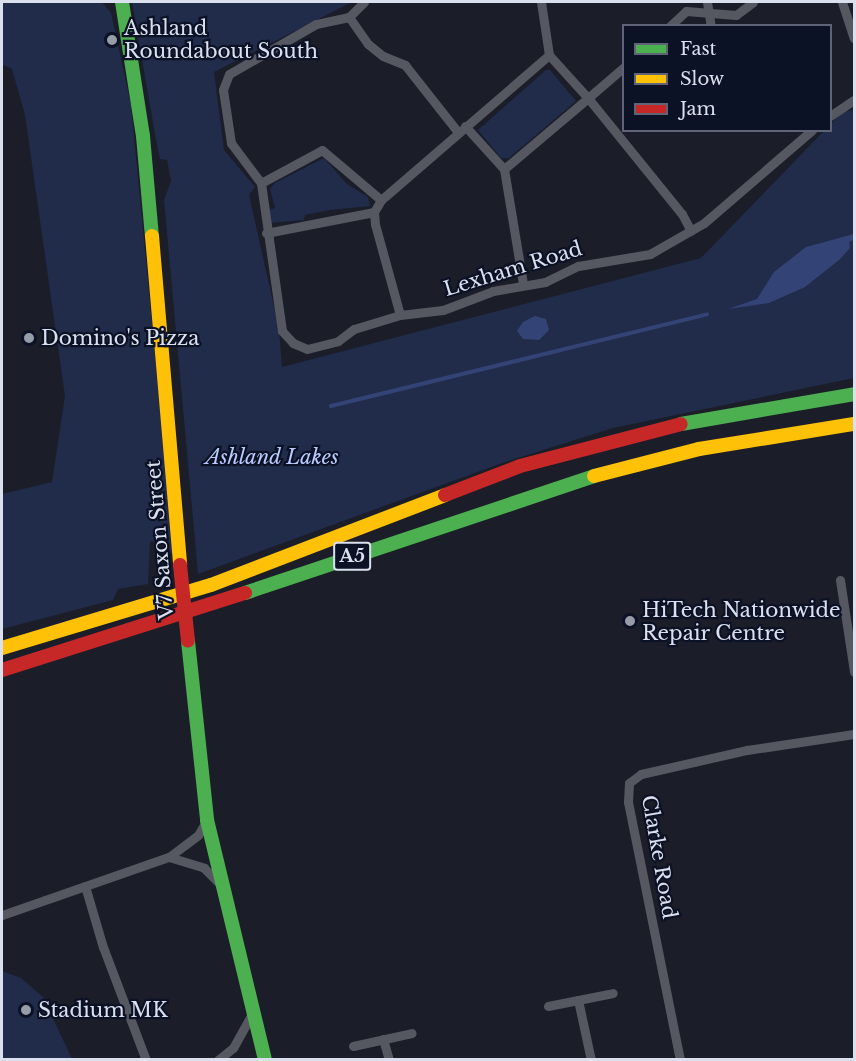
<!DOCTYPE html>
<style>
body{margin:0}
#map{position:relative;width:856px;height:1061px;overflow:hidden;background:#1b1e29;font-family:"Libre Baskerville",serif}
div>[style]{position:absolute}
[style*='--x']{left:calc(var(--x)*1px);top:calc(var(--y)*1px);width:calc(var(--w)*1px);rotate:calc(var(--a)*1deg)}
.green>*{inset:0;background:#212b4a}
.water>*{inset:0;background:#344375}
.stream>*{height:4px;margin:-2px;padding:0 2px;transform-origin:2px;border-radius:2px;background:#344375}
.street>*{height:9px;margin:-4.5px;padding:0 4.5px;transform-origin:4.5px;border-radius:4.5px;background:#555861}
.fast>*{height:14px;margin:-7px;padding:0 7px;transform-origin:7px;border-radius:7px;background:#4caf50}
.slow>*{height:14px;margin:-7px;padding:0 7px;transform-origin:7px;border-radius:7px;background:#ffc107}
.jam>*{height:14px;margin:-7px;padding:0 7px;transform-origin:7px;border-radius:7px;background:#c62828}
.jam-bridge>*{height:14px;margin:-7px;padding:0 7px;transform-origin:7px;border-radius:7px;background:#c62828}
.dots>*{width:16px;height:16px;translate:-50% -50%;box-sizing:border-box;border:3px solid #0c1225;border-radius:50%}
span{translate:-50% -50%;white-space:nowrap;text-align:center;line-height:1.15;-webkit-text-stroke:4.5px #0c1225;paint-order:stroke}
.shield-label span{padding:2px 4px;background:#0c1225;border:2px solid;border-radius:4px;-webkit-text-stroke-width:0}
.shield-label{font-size:18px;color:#dae0ee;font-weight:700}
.poi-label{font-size:20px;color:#dae0ee}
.left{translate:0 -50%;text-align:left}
.street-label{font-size:20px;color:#dae0ee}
.park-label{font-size:20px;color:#baccff;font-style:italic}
.frame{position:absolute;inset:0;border:3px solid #dae0ee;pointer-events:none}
.legend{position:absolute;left:622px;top:24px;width:210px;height:108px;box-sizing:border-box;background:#0c1225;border:2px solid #5e6475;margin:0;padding:8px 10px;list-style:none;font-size:18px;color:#dae0ee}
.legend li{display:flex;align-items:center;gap:12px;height:30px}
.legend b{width:30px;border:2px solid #5e6475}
</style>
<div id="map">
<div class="green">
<i style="clip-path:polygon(2px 2px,102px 2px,111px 13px,131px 105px,174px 553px,165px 554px,162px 540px,150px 542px,148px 584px,118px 589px,113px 600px,2px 629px,2px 494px,52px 482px,65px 396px,25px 115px,12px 69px,2px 64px)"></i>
<i style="clip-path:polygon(132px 2px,352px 2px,214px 72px,224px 150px,255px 187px,249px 195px,279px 329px,282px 367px,701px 258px,824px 131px,830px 130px,831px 124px,842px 112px,854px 110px,854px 378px,613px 428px,502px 463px,198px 574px,164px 200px,171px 181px,167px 160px,160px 159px,156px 140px)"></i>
<i style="clip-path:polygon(546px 70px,550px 70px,576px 101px,509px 158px,501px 158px,478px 130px)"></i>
<i style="clip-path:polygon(324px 158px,347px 184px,368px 197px,370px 206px,330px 210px,305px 215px,304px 220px,270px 223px,269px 210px,275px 208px,270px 189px,275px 183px)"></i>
<i style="clip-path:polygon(2px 971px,21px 978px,43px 997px,72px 1059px,2px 1059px)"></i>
</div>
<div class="water">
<i style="clip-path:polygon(854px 234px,854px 240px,849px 242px,850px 248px,839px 260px,805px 287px,769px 303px,728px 309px,757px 299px,774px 272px,806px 247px)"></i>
<i style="clip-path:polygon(535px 316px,546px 319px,549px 330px,539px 340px,523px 339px,517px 331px,523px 322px)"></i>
</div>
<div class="stream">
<i style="--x:331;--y:406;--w:387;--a:-13.7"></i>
</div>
<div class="street">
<i style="--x:364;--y:2;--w:21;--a:135"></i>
<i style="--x:349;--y:17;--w:34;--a:168"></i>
<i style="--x:316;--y:24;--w:100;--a:150.1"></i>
<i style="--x:229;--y:74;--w:17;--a:111"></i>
<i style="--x:223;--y:90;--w:54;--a:81.4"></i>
<i style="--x:231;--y:143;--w:50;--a:53.1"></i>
<i style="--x:261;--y:183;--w:149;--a:81.9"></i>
<i style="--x:282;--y:331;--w:16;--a:47"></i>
<i style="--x:293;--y:343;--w:15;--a:23"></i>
<i style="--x:307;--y:349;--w:32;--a:-14"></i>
<i style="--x:338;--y:341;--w:20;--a:-37"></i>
<i style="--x:354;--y:329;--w:48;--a:-16.9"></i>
<i style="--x:400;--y:315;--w:43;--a:-6.6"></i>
<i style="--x:443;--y:310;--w:53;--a:-20.8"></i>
<i style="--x:493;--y:291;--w:53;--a:-9.8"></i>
<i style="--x:545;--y:282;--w:37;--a:-26"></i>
<i style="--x:578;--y:266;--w:73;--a:-9.5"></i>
<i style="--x:650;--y:254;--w:62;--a:-29.9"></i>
<i style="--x:704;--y:223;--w:143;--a:-40.7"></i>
<i style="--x:541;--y:2;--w:54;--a:81.4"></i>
<i style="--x:707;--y:2;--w:24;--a:81"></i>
<i style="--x:842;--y:2;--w:38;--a:72"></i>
<i style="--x:349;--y:17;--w:33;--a:55"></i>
<i style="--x:368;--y:44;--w:19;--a:39"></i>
<i style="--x:383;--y:56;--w:24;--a:22"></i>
<i style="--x:405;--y:65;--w:85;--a:51.7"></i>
<i style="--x:670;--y:26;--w:22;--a:-43"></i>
<i style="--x:686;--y:11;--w:50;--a:4.6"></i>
<i style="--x:736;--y:15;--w:21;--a:-37"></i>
<i style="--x:549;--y:55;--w:58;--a:47.8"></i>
<i style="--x:588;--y:98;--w:48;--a:-40.7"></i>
<i style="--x:830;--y:116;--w:29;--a:-34"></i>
<i style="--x:465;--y:126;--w:58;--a:47.8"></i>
<i style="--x:504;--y:169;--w:110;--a:-40.2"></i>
<i style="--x:588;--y:98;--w:149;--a:51"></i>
<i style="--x:682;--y:214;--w:19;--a:62"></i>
<i style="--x:504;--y:169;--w:117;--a:80.6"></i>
<i style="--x:261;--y:183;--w:69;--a:-28.4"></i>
<i style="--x:322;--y:150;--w:77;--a:40.3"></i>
<i style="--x:266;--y:233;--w:110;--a:-11"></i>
<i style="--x:400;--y:315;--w:94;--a:-105.4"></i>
<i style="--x:375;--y:224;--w:12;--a:-95"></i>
<i style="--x:374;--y:212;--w:14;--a:-60"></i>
<i style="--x:381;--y:200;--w:222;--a:-40.8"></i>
<i style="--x:840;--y:580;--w:93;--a:81.3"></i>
<i style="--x:169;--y:857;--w:37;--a:17"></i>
<i style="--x:204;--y:868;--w:23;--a:45"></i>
<i style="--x:85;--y:886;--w:64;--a:73.6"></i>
<i style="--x:103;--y:947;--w:121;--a:69.2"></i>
<i style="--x:2;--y:915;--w:177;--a:-19.2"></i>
<i style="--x:169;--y:857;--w:36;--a:-37"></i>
<i style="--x:198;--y:835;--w:17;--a:-59"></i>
<i style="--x:578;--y:1000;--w:61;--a:77.8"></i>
<i style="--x:548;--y:1006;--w:66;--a:-11.3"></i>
<i style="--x:383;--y:1039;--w:22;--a:74"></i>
<i style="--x:353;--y:1046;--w:60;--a:-12.4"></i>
<i style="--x:218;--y:1060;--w:19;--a:-39"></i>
<i style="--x:233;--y:1048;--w:41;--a:-60.9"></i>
<i style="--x:680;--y:1060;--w:263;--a:-101.4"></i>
<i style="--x:628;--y:802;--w:19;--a:-87"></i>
<i style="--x:629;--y:783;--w:15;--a:-37"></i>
<i style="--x:641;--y:774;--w:109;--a:-12.8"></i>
<i style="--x:747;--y:750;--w:108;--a:-8.5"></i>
</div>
<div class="fast">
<i style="--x:122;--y:2;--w:136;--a:81.1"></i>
<i style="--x:143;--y:136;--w:100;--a:84.9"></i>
<i style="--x:681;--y:424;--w:176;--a:-9.8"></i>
<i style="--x:245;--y:593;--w:368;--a:-18.5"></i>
<i style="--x:188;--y:641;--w:180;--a:83.9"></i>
<i style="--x:207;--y:820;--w:247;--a:76.4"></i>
</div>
<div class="slow">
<i style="--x:152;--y:236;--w:330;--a:85.1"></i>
<i style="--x:594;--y:476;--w:108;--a:-14.4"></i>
<i style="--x:699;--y:449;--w:157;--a:-9.2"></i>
<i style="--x:2;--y:648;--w:218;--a:-16.8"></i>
<i style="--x:211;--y:585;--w:251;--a:-21"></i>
</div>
<div class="jam">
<i style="--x:445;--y:495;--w:80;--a:-21.1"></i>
<i style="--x:520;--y:466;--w:166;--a:-14.6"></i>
<i style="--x:2;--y:670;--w:255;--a:-17.6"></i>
</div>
<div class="jam-bridge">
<i style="--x:180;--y:565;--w:76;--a:84"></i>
</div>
<div class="dots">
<i style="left:112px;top:40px;background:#979ca9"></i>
<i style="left:29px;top:338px;background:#979ca9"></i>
<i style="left:630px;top:621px;background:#979ca9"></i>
<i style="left:26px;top:1010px;background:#979ca9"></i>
</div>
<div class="shield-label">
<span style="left:352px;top:556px">A5</span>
</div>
<div class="poi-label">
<span class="left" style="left:124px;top:40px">Ashland<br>Roundabout South</span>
<span class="left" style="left:41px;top:338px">Domino's Pizza</span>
<span class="left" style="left:642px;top:622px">HiTech Nationwide<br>Repair Centre</span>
<span class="left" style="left:38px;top:1010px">Stadium MK</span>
</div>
<div class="street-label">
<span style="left:513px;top:269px;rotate:-17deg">Lexham Road</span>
<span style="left:160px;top:540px;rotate:-95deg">V7 Saxon Street</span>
<span style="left:659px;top:857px;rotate:80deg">Clarke Road</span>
</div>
<div class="park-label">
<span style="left:272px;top:457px">Ashland Lakes</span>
</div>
<div class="frame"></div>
<ul class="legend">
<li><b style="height:8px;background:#4caf50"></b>Fast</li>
<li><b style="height:8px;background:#ffc107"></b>Slow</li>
<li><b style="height:8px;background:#c62828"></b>Jam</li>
</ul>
</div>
